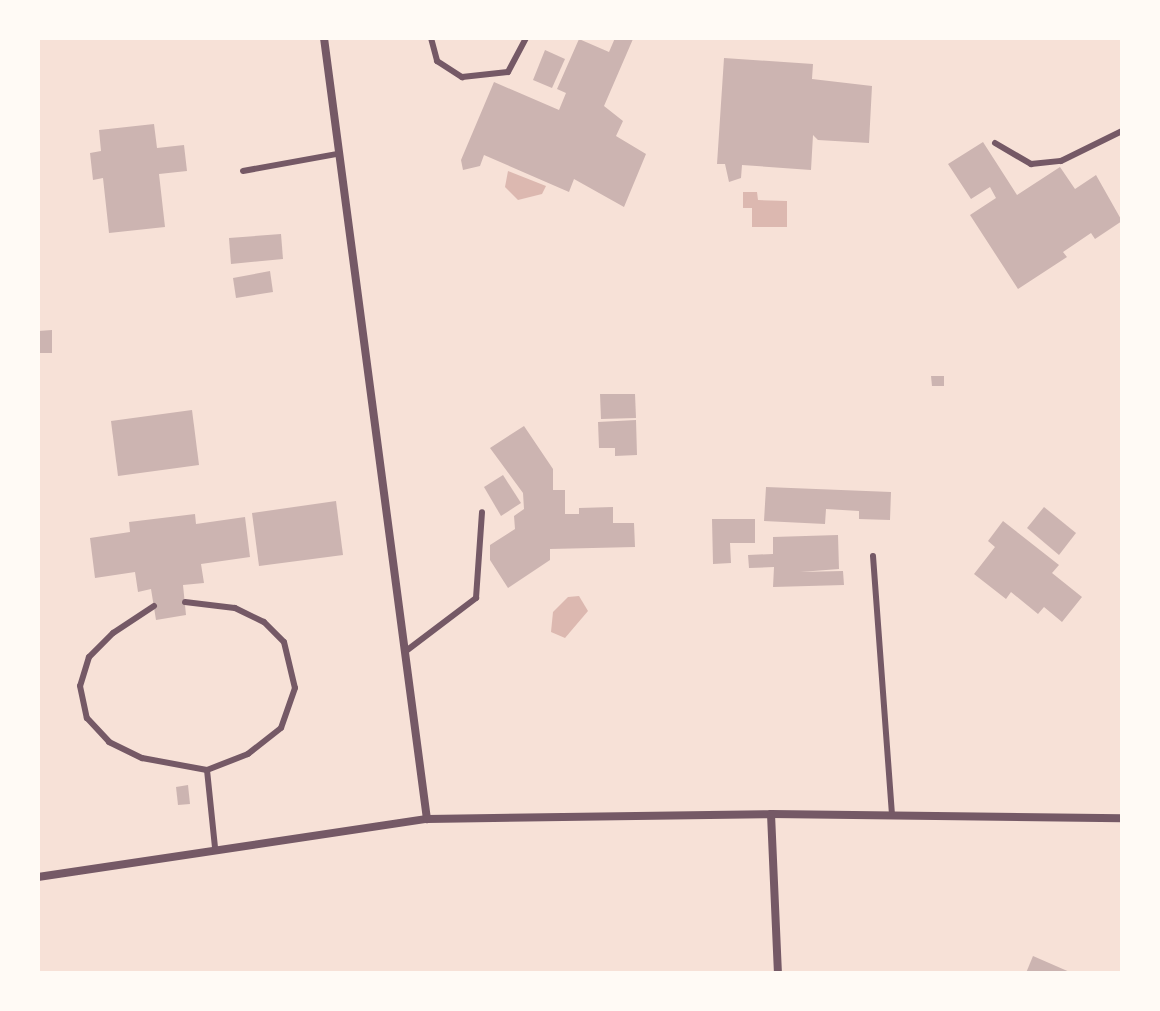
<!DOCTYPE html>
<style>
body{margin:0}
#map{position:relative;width:1160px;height:1011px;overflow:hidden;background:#f7e1d7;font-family:Manrope,sans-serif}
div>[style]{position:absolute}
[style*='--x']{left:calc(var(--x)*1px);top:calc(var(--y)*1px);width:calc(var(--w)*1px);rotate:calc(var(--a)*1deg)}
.water>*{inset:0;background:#dcb8b0}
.building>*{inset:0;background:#ccb4b1}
.service>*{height:6px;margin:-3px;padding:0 3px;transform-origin:3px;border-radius:3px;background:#755966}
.minor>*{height:8px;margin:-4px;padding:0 4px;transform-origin:4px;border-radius:4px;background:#755966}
span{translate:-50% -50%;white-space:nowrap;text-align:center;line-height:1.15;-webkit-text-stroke:6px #fffaf5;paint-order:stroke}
.frame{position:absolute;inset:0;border:40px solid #fffaf5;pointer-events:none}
</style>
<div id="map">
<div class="water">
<i style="clip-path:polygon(508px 171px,546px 186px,542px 194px,518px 200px,505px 187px)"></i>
<i style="clip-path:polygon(743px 192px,757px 192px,758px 200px,787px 201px,787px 227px,752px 227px,752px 208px,743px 208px)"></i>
<i style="clip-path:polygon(579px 596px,588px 611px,565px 638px,551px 632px,553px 612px,568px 597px)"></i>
</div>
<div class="building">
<i style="clip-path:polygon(615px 38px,633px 39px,604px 106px,623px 121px,616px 136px,646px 154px,624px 207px,574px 179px,569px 192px,484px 155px,480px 166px,463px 170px,461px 160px,494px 82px,559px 110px,566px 93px,557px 89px,579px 39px,609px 52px)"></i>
<i style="clip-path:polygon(545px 50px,565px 59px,552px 88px,533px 80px)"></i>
<i style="clip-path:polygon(724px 58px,813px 64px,812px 79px,872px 86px,869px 143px,818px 140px,813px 135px,811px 170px,742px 165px,741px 178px,729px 182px,725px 164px,717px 164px)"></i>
<i style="clip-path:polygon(154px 124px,157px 148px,184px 145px,187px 171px,159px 174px,165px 227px,109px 233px,103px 178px,93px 180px,90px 153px,101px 151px,99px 130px)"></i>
<i style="clip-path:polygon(983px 142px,1017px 195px,1060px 167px,1075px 189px,1096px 175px,1122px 221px,1095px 239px,1091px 233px,1063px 252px,1067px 257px,1018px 289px,970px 215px,996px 198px,990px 187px,971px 199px,948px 164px)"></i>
<i style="clip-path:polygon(281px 234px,283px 259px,231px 264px,229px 238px)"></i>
<i style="clip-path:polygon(270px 271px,273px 292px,236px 298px,233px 278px)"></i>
<i style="clip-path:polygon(52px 330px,52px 353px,38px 353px,38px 331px)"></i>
<i style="clip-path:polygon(931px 376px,944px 376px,944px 386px,932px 386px)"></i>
<i style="clip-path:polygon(600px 394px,635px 394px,636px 418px,601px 419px)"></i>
<i style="clip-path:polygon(192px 410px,199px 465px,118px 476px,111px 421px)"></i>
<i style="clip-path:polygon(636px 420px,637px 455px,615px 456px,615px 448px,599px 448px,598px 422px)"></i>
<i style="clip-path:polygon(524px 426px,553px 469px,553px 490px,565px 490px,565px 514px,579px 514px,579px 508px,613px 507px,613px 523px,634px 523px,635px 547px,550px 549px,550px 560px,508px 588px,490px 560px,490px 545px,515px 529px,514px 516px,524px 509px,523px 493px,490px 448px)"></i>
<i style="clip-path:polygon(503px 475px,521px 503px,501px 516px,484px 487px)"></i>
<i style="clip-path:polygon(766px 487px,891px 492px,890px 520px,859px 519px,859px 511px,826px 509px,825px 524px,764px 521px)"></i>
<i style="clip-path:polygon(336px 501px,343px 555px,259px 566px,252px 513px)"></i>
<i style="clip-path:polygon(1044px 507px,1076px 533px,1059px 555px,1027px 528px)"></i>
<i style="clip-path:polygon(195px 514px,196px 524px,245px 517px,250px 557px,201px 564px,204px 583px,183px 585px,186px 615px,156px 620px,151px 589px,138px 592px,135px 572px,95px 578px,90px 538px,130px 532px,129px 522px)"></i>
<i style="clip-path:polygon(712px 519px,755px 519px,755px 543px,730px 543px,731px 563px,713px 564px)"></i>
<i style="clip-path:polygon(1003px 521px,1059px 565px,1052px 573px,1082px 597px,1062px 622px,1044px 607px,1038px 614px,1011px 592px,1006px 599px,974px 574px,995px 547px,988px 541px)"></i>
<i style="clip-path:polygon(838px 535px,839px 569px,800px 572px,843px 571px,844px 585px,773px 587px,774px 567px,749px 568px,748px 555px,773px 554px,773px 537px)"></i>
<i style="clip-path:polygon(188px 785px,190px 804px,178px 805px,176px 787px)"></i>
<i style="clip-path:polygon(1033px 956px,1072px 973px,1026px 973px)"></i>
</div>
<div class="service">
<i style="--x:431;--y:38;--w:24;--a:75"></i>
<i style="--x:437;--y:61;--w:30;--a:33"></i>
<i style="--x:462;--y:77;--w:46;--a:-6.2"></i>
<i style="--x:508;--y:72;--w:38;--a:-62"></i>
<i style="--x:995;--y:143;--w:42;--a:30.3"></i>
<i style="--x:1031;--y:164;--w:30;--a:-6"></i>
<i style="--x:1061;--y:161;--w:68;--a:-26.2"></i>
<i style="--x:243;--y:171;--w:96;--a:-10.3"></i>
<i style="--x:873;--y:556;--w:259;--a:85.8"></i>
<i style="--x:185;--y:602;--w:50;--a:6.8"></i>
<i style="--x:235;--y:608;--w:32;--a:26"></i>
<i style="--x:264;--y:622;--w:28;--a:45"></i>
<i style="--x:284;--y:642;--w:47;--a:76.6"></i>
<i style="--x:295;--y:688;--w:42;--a:109.3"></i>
<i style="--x:281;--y:728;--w:42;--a:141.8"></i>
<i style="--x:248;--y:754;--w:44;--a:158.7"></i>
<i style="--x:207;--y:770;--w:78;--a:84.1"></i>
<i style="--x:154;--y:606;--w:49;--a:146.6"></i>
<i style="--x:113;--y:633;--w:34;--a:135"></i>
<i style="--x:89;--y:657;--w:30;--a:107"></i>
<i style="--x:80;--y:686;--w:33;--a:78"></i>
<i style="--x:87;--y:718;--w:33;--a:47"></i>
<i style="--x:109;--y:742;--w:37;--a:26"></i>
<i style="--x:142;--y:758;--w:66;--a:10.5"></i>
<i style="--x:406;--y:651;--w:88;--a:-37.1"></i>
<i style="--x:476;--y:598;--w:86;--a:-86"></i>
</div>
<div class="minor">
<i style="--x:324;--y:38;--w:788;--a:82.49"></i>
<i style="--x:771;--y:814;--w:159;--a:87.5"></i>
<i style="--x:38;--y:877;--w:393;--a:-8.5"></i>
<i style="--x:427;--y:819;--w:344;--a:-0.8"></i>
<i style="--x:771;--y:814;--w:351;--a:0.7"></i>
</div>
<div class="frame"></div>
</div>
